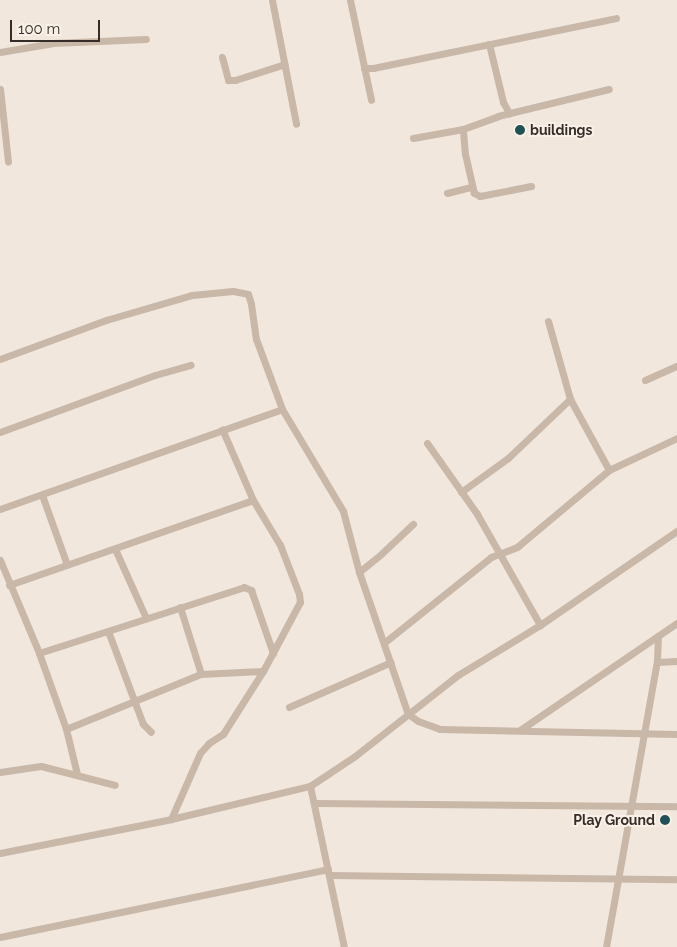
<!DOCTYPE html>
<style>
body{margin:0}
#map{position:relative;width:677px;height:947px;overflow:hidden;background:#f1e7dc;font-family:Raleway,sans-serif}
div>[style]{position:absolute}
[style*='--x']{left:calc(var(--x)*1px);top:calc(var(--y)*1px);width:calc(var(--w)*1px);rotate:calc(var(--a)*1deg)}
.minor>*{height:7px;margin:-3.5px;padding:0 3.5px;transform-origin:3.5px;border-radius:3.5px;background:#c9b7a8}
.dots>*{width:14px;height:14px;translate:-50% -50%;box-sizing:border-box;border:2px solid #f9f1e8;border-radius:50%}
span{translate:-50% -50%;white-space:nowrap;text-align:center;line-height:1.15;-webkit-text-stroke:4px #f9f1e8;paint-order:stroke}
.poi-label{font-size:14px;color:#362d28;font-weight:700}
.left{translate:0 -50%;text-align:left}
.right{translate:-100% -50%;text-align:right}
.scale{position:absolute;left:10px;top:20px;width:90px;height:22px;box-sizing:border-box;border:2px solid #362d28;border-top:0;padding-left:6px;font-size:15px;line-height:18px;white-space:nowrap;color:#362d28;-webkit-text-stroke:4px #f9f1e8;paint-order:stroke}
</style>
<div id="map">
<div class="minor">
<i style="--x:272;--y:0;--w:126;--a:79"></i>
<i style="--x:350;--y:0;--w:102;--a:78.1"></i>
<i style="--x:489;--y:44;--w:60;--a:76.4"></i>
<i style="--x:503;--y:102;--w:13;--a:61"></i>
<i style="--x:0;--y:52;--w:54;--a:-9.6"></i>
<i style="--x:53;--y:43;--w:93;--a:-2.5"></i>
<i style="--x:222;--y:57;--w:24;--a:75"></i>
<i style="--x:228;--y:80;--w:7;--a:0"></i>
<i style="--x:235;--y:80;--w:52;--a:-17.7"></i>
<i style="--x:364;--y:68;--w:9;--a:0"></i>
<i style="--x:373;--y:68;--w:248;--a:-11.6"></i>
<i style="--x:0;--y:89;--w:73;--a:83.7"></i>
<i style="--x:413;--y:138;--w:51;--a:-10.2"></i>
<i style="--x:531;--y:186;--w:52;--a:168.9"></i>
<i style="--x:480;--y:196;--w:7;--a:-153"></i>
<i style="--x:474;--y:193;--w:40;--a:-103"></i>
<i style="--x:465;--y:154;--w:25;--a:-95"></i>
<i style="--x:463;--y:129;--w:37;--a:-20"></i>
<i style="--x:498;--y:116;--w:114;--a:-13.7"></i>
<i style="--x:447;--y:193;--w:25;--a:-14"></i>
<i style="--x:548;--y:321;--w:81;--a:74.2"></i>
<i style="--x:570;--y:399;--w:81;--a:61.2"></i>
<i style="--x:0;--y:359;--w:113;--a:-20.2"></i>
<i style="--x:106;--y:320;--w:90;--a:-16.2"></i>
<i style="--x:192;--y:295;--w:41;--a:-5.6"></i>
<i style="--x:233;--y:291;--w:15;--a:11"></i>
<i style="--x:248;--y:294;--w:10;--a:73"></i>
<i style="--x:251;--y:304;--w:35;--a:82"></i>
<i style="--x:256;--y:339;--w:75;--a:69.6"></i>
<i style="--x:282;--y:409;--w:119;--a:59.1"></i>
<i style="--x:343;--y:511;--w:63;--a:75.3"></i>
<i style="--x:359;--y:572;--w:150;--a:71"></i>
<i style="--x:408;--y:714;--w:12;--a:35"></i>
<i style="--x:418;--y:721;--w:23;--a:20"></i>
<i style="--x:440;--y:729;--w:237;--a:1.2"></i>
<i style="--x:645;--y:380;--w:35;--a:-24"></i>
<i style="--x:0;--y:432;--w:165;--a:-20.2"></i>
<i style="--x:155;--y:375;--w:37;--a:-16"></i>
<i style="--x:427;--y:443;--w:87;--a:54.8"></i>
<i style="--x:477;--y:514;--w:128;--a:60.4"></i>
<i style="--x:461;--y:492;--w:58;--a:-35.9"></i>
<i style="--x:508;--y:458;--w:86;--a:-43.6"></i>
<i style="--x:42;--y:495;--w:74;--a:70.3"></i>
<i style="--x:0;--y:509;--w:299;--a:-19.5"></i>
<i style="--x:115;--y:549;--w:76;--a:65.8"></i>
<i style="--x:0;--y:560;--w:101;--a:67.2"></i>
<i style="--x:39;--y:653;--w:81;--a:70.4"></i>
<i style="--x:66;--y:729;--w:46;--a:76.3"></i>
<i style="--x:359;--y:572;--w:28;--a:-39"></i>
<i style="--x:381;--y:554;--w:44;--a:-43.2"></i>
<i style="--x:9;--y:585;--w:258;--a:-19.2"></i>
<i style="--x:180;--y:607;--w:70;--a:72.6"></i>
<i style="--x:108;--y:631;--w:99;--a:69.4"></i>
<i style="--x:143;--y:724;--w:11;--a:45"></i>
<i style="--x:385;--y:642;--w:136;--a:-38.7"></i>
<i style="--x:491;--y:557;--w:28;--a:-21"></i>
<i style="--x:517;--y:547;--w:120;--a:-39.9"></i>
<i style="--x:609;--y:470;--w:75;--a:-25.2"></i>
<i style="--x:39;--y:653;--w:215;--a:-17.8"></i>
<i style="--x:244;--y:587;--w:8;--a:23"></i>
<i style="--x:251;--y:590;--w:67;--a:70.8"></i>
<i style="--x:657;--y:662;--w:20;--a:-3"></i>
<i style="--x:289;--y:707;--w:111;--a:-23.8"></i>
<i style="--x:66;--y:729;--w:146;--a:-22.2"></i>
<i style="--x:201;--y:674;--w:62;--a:-2.8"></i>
<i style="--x:520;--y:730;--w:190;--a:-34.3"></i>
<i style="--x:0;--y:772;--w:41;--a:-8.3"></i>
<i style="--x:41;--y:766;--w:76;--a:14.4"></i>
<i style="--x:310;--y:786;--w:165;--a:78.1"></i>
<i style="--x:315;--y:803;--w:362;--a:0.5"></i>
<i style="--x:171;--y:819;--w:72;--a:-66.3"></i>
<i style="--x:200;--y:753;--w:13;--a:-48"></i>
<i style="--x:209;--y:743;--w:17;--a:-33"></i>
<i style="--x:223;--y:734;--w:75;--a:-57.6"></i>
<i style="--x:263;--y:671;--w:78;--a:-61.8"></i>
<i style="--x:300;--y:602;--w:8;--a:-97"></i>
<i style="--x:299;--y:594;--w:53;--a:-111.2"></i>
<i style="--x:280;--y:545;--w:52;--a:-121"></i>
<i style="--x:253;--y:500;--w:77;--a:-113.6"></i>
<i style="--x:0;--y:853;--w:174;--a:-11.2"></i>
<i style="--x:171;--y:819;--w:143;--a:-13.4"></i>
<i style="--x:310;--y:786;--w:54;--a:-33.7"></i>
<i style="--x:355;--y:756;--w:131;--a:-38.2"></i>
<i style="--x:458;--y:675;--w:96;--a:-31.4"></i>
<i style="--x:540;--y:625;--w:166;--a:-34.5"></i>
<i style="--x:329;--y:875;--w:348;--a:0.7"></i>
<i style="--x:0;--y:937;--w:335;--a:-11.7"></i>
<i style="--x:606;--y:947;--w:290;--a:-79.9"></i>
<i style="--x:657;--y:662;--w:26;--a:-88"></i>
</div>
<div class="dots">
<i style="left:520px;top:130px;background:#1f5256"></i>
<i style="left:665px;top:820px;background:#1f5256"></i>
</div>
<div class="poi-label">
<span class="left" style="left:530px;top:130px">buildings</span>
<span class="right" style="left:655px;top:820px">Play Ground</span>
</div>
<div class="scale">100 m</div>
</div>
